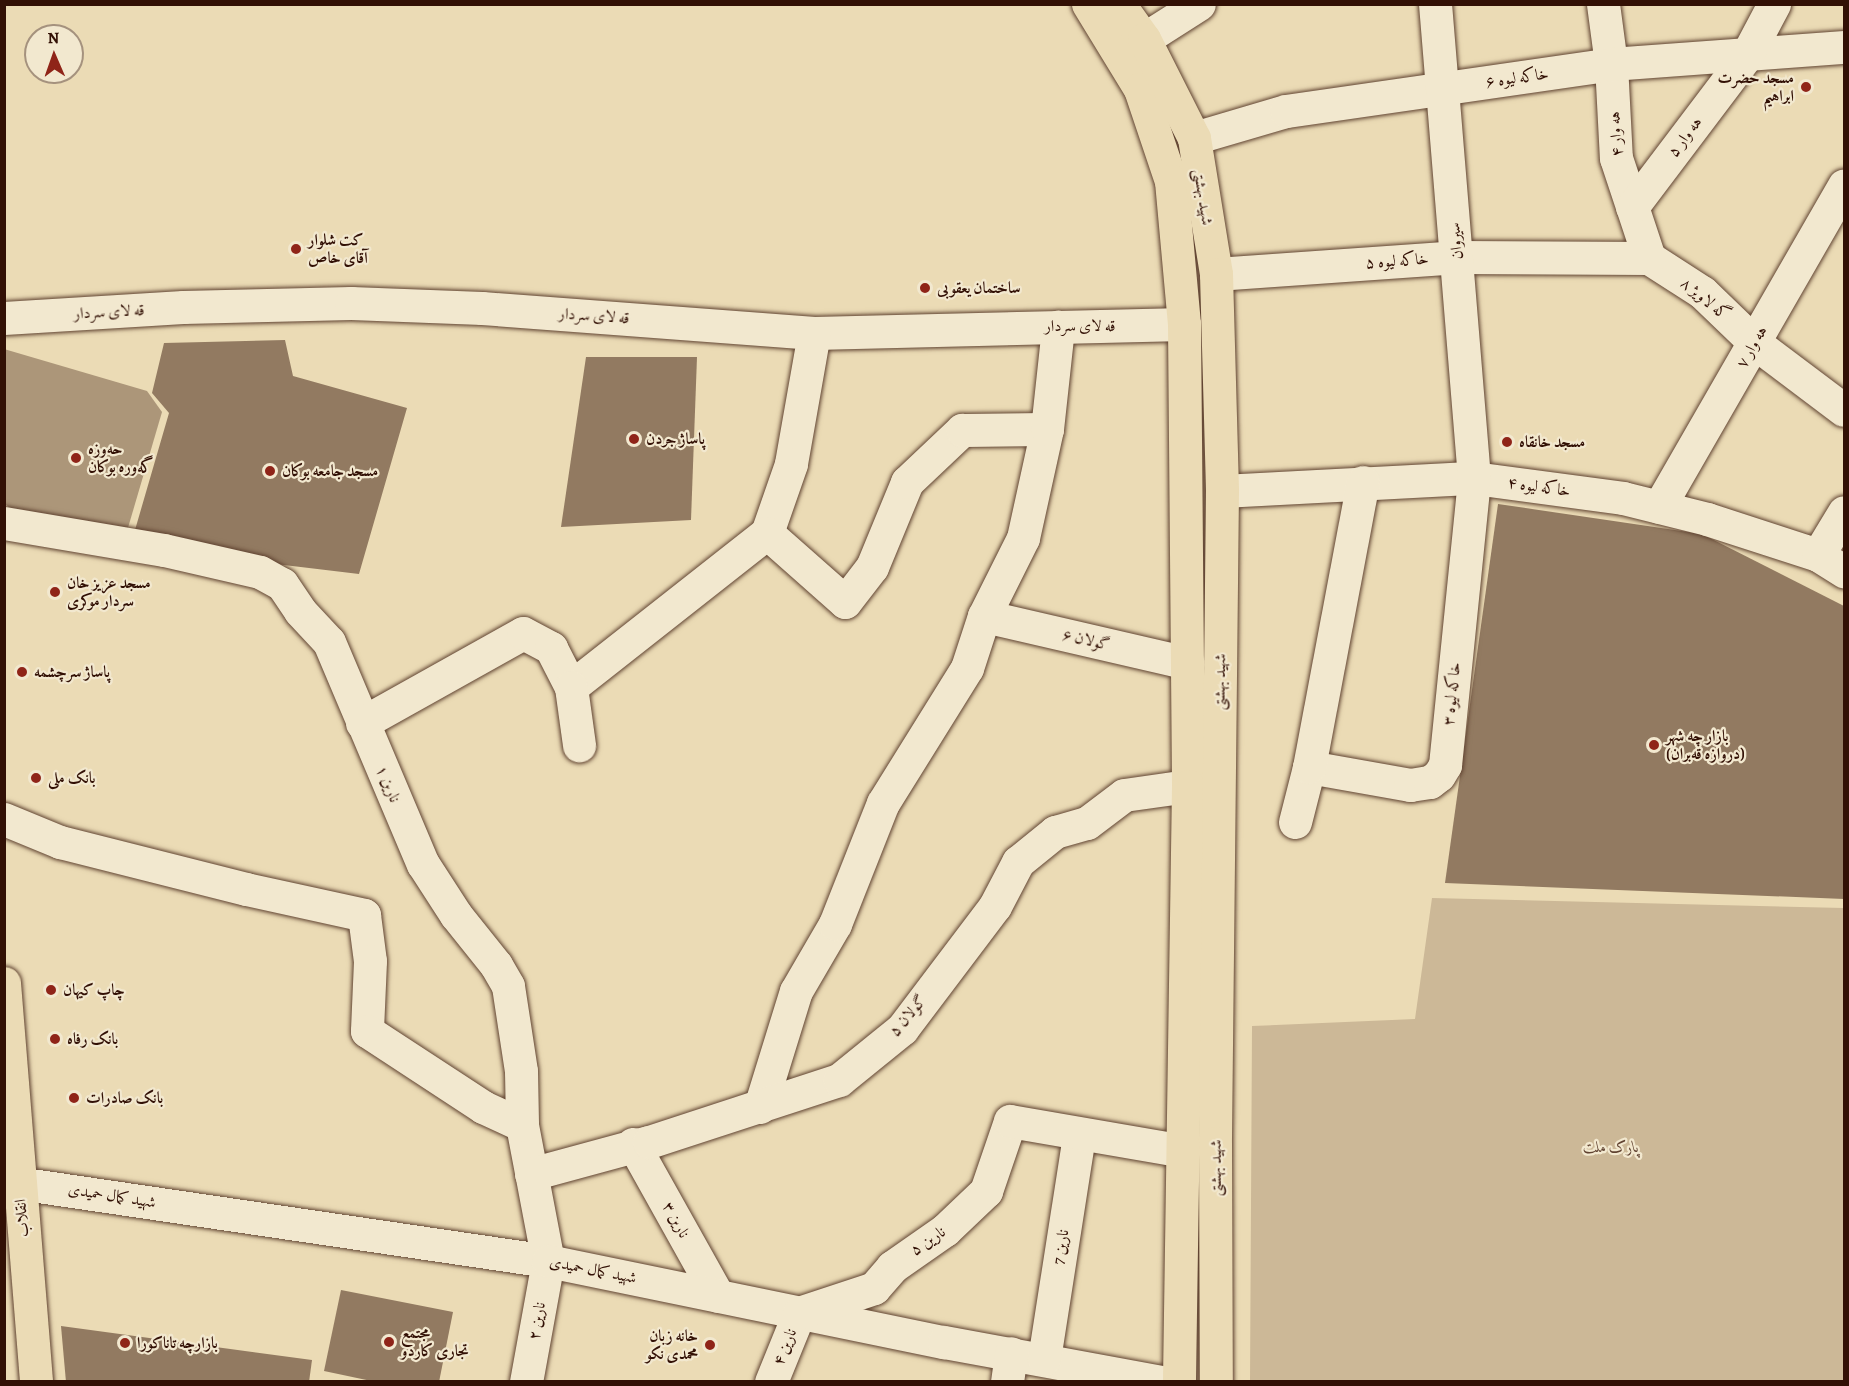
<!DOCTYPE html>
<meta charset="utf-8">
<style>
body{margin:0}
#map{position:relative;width:1849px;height:1386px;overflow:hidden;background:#ebdbb5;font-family:Alegreya,Amiri,serif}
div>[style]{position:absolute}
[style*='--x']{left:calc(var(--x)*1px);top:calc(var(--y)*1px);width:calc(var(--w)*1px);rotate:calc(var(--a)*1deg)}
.green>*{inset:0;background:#ccb897}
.water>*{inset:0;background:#ac9679}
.building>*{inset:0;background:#927a61}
.roads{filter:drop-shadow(0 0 2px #604331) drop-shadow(0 0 2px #604331)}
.minor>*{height:33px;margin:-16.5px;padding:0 16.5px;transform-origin:16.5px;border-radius:16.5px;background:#f2e8cf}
.major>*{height:33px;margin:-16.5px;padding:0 16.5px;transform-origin:16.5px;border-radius:16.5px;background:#ebdbb5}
.dots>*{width:16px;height:16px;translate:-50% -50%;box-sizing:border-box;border:3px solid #f2e8cf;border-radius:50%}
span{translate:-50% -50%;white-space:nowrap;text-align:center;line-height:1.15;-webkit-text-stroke:4.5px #f2e8cf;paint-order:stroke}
.street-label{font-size:16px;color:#321005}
.poi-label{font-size:16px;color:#321005;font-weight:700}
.right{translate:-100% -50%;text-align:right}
.left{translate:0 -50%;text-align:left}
.park-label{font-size:16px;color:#604231;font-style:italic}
.frame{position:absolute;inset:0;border:6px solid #321005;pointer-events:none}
.north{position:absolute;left:24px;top:24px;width:60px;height:60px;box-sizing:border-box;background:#f2e8cf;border:2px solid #a5927e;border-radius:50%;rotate:358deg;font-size:16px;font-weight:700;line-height:24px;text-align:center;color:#321005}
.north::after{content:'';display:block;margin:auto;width:21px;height:27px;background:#8f2418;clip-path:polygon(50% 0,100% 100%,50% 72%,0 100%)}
</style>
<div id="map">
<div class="green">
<i style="clip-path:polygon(1432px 898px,1844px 908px,1844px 1381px,1250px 1381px,1252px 1026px,1415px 1019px)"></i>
</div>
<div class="water">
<i style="clip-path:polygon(4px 349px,147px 391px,162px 412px,125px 538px,14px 511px,5px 504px)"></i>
</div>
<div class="building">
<i style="clip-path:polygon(285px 340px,293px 376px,407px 408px,359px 574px,259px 562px,135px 530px,169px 413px,152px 393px,164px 343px)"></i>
<i style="clip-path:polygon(586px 357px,697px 357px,691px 520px,561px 527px)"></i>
<i style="clip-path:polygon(1498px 504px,1702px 534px,1844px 606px,1844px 899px,1445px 883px)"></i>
<i style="clip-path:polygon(341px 1290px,453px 1312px,439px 1382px,376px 1382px,324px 1371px)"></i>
<i style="clip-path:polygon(61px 1326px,312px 1360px,309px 1382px,66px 1382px)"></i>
</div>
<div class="roads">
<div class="minor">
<i style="--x:1603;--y:4;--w:61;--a:82.4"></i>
<i style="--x:1611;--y:64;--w:94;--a:87"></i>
<i style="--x:1616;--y:158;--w:105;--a:71.7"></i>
<i style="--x:1144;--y:39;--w:65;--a:-32.5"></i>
<i style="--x:1194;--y:138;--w:96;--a:-16.4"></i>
<i style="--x:1286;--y:111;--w:328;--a:-8.2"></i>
<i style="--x:1611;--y:64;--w:234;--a:-4.2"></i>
<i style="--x:1632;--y:207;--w:191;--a:-52.9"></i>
<i style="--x:1747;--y:55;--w:58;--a:-62.1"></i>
<i style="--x:1649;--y:258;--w:63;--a:32.7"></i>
<i style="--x:1702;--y:292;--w:74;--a:43.9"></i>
<i style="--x:1755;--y:343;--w:111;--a:37"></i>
<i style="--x:1216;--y:274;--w:243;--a:-4"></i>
<i style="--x:1458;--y:257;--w:191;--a:0.3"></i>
<i style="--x:4;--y:318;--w:179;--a:-3.5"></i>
<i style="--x:183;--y:307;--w:168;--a:-1.4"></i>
<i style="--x:351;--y:303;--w:131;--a:2.2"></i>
<i style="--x:482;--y:308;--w:333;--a:4.3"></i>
<i style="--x:814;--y:333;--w:370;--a:-1.4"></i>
<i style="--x:814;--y:333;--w:133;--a:100"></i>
<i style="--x:791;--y:464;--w:73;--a:109.2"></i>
<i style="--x:767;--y:533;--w:104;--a:41.5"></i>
<i style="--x:845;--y:602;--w:44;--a:-52.4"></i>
<i style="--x:872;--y:567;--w:92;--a:-67.6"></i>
<i style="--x:907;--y:482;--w:76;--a:-43.4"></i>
<i style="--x:962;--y:430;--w:85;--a:-0.7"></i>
<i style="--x:1222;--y:491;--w:252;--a:-3"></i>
<i style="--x:1474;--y:478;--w:150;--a:7.6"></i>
<i style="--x:1623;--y:498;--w:87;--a:14"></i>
<i style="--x:1707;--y:519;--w:117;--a:18"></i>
<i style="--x:1818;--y:555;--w:31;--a:32"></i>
<i style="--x:1659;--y:507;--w:371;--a:-60.1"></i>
<i style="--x:4;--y:523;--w:162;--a:9.6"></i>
<i style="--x:164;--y:550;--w:98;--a:12.9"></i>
<i style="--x:260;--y:572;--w:25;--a:29"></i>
<i style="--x:282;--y:584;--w:32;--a:56"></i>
<i style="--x:300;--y:611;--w:42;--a:46.9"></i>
<i style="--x:329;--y:642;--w:241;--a:67.1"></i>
<i style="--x:423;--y:864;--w:61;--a:57.1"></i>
<i style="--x:456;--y:915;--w:64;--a:51.3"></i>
<i style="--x:496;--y:965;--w:24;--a:60"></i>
<i style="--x:508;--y:986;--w:86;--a:81.3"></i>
<i style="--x:521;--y:1071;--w:54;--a:88.9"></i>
<i style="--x:522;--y:1125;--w:138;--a:79.2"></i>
<i style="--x:548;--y:1261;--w:123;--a:100.3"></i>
<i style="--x:1818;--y:555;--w:50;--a:-58.8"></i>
<i style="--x:984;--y:616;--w:209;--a:13"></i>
<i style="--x:571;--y:687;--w:249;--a:-38.2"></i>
<i style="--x:362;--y:723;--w:184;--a:-29.2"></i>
<i style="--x:523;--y:633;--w:32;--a:28"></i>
<i style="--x:551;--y:648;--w:44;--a:62.9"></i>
<i style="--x:571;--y:687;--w:59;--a:82.1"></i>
<i style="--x:1309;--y:767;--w:103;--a:10.1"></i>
<i style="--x:1410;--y:785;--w:20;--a:-9"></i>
<i style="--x:1430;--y:782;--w:11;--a:-38"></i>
<i style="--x:1439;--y:775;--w:12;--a:-59"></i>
<i style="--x:1445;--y:765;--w:288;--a:-84.2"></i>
<i style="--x:1474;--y:478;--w:476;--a:-94.7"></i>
<i style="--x:4;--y:819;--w:61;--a:22.3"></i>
<i style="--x:60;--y:842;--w:192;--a:14.2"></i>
<i style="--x:246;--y:889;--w:121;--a:12.4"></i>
<i style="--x:364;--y:915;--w:46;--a:82.6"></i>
<i style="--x:370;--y:961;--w:70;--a:92.5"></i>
<i style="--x:367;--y:1031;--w:139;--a:33.2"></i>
<i style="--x:483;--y:1107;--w:43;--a:24.8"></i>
<i style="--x:1295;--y:822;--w:57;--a:-75.7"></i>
<i style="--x:1309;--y:767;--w:290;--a:-79.3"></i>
<i style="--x:760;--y:1107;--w:121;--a:-72.8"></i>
<i style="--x:796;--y:991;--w:78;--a:-59.8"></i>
<i style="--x:835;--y:924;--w:130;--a:-68.4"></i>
<i style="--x:883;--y:803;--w:159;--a:-58.1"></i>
<i style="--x:967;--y:668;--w:55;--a:-71.9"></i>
<i style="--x:984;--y:616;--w:87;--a:-63.4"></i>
<i style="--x:1023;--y:538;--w:112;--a:-77.6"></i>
<i style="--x:1047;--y:429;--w:103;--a:-83.8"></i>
<i style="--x:633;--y:1144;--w:174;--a:60.8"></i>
<i style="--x:531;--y:1174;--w:122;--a:-15.2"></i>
<i style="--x:649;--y:1142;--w:200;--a:-18.1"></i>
<i style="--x:839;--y:1080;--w:81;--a:-39"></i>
<i style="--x:902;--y:1029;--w:154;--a:-52.9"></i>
<i style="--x:995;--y:906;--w:50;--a:-62.4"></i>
<i style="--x:1018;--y:862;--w:48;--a:-39"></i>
<i style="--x:1055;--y:832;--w:33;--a:-16"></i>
<i style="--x:1087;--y:823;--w:46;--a:-37.1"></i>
<i style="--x:1124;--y:795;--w:65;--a:-8"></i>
<i style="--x:4;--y:1181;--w:550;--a:8.37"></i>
<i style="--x:548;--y:1261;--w:404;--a:11.6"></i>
<i style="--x:944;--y:1342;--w:221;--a:10.4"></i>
<i style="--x:1044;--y:1359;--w:227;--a:-81.1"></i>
<i style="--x:771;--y:1382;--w:74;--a:-67.9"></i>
<i style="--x:799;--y:1313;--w:79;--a:-18.4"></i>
<i style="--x:874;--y:1288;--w:28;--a:-49"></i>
<i style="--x:892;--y:1267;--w:65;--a:-34.9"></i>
<i style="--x:945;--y:1230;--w:57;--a:-43.6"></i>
<i style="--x:986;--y:1191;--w:74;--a:-71.1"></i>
<i style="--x:1010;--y:1121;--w:176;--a:9.8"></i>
<i style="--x:1007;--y:1382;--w:29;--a:-82"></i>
</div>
<div class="major">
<i style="--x:1088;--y:4;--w:100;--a:58.5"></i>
<i style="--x:1140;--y:89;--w:97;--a:71.4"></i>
<i style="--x:1171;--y:181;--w:144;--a:84.8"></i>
<i style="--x:1184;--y:324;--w:462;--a:89.5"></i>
<i style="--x:1188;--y:786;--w:596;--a:90.87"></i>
<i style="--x:1119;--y:4;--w:43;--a:54.5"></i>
<i style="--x:1144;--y:39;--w:111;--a:63.2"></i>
<i style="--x:1194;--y:138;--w:138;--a:80.8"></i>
<i style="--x:1216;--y:274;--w:217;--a:88.4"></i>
<i style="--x:1222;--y:491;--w:652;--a:90.62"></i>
<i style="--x:1215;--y:1143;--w:239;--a:89.8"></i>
<i style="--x:4;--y:983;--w:400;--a:85.4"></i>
</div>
</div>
<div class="dots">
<i style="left:1806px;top:87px;background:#8f2418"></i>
<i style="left:296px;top:249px;background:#8f2418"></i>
<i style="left:925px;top:288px;background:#8f2418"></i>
<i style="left:634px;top:439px;background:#8f2418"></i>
<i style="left:1507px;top:442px;background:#8f2418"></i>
<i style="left:76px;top:458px;background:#8f2418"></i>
<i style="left:270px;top:471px;background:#8f2418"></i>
<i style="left:55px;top:592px;background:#8f2418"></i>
<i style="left:22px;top:672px;background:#8f2418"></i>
<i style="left:1654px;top:745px;background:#8f2418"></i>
<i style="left:36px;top:778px;background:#8f2418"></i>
<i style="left:51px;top:990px;background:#8f2418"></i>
<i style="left:55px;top:1039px;background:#8f2418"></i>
<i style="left:74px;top:1098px;background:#8f2418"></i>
<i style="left:389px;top:1342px;background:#8f2418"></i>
<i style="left:125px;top:1343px;background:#8f2418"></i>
<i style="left:710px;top:1345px;background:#8f2418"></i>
</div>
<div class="street-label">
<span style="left:1517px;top:78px;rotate:-8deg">خاکه لیوه ۶</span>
<span style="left:1616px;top:134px;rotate:-94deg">هه وار ۴</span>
<span style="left:1685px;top:137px;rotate:-53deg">هه وار ۵</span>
<span style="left:1203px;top:197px;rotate:81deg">شهید بهشتی</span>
<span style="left:1456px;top:241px;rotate:-95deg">سیروان</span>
<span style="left:1397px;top:261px;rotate:-4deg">خاکه لیوه ۵</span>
<span style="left:1705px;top:299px;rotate:39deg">گه لاویژ ۸</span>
<span style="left:109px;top:312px;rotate:-3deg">قه لای سردار</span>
<span style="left:594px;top:316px;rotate:4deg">قه لای سردار</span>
<span style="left:1080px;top:326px">قه لای سردار</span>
<span style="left:1752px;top:347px;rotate:-60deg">هه وار ۷</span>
<span style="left:1539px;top:487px;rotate:8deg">خاکه لیوه ۴</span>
<span style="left:1086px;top:640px;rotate:13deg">گولان ۶</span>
<span style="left:1220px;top:682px;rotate:-89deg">شهید بهشتی</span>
<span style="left:1452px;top:694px;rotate:-84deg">خاکه لیوه ۳</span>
<span style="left:388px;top:784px;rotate:67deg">نارین ۱</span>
<span style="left:908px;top:1016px;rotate:-50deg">گولان ۵</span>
<span style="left:1216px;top:1168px;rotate:-90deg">شهید بهشتی</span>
<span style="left:112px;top:1196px;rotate:9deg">شهید کمال حمیدی</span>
<span style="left:22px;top:1218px;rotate:-95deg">انقلاب</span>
<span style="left:676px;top:1220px;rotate:61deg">نارین ۳</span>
<span style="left:928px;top:1241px;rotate:-34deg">نارین ۵</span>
<span style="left:1061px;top:1247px;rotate:-81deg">نارین 7</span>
<span style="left:593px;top:1270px;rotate:11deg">شهید کمال حمیدی</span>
<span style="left:537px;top:1321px;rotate:-80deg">نارین ۲</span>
<span style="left:785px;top:1347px;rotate:-68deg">نارین ۴</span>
</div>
<div class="poi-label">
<span class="right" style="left:1794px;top:87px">مسجد حضرت<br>ابراهیم</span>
<span class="left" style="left:308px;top:249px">کت شلوار<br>آقای خاص</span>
<span class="left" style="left:937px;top:288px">ساختمان یعقوبی</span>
<span class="left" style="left:646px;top:439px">پاساژ جردن</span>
<span class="left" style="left:1519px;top:442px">مسجد خانقاه</span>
<span class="left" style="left:88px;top:458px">حه‌وزه<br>گه‌وره بوکان</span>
<span class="left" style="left:282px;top:471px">مسجد جامعه بوکان</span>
<span class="left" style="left:67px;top:592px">مسجد عزیز خان<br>سردار موکری</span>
<span class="left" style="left:34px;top:672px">پاساژ سرچشمه</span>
<span class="left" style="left:1666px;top:745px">بازار چه شهر<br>(دروازه قه‌بران)</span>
<span class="left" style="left:48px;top:778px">بانک ملی</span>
<span class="left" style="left:63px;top:990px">چاپ کیهان</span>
<span class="left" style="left:67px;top:1039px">بانک رفاه</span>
<span class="left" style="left:86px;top:1098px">بانک صادرات</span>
<span class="left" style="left:401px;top:1342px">مجتمع<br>تجاری کاردو</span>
<span class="right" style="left:698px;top:1345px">خانه زبان<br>محمدی نکو</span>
<span class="left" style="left:137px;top:1343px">بازارچه تاناکورا</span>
</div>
<div class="park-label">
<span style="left:1611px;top:1147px">پارک ملت</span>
</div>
<div class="frame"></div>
<div class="north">N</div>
</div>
